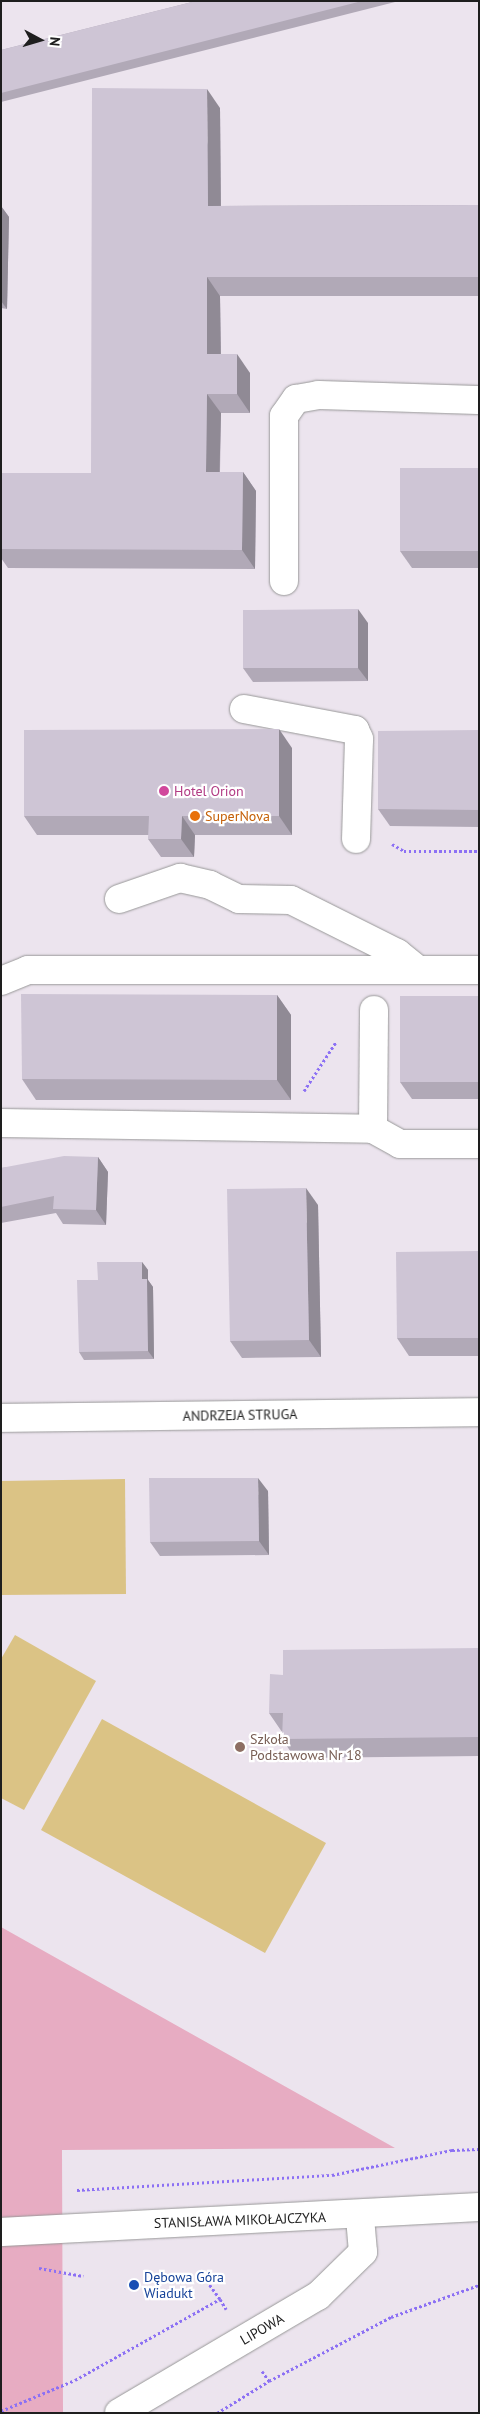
<!DOCTYPE html>
<meta charset="utf-8">
<style>
body{margin:0}
#map{position:relative;width:480px;height:2414px;overflow:hidden;background:#ece4ee;font-family:"PT Sans",sans-serif}
div>[style]{position:absolute}
[style*='--x']{left:calc(var(--x)*1px);top:calc(var(--y)*1px);width:calc(var(--w)*1px);rotate:calc(var(--a)*1deg)}
.grass>*{inset:0;background:#e7acc2}
.pitch>*{inset:0;background:#dbc385}
.path>*{height:3px;margin-top:-1.5px;transform-origin:0;background:repeating-linear-gradient(90deg,#8c70f4 0 2.5px,transparent 0 5px)}
.roads{filter:drop-shadow(0 0 1px #989898) drop-shadow(0 0 1px #989898)}
.minor>*{height:28px;margin:-14px;padding:0 14px;transform-origin:14px;border-radius:14px;background:#fff}
.wall>*{inset:0;background:#b1a9b7}
.shaded-wall>*{inset:0;background:#908a95}
.building>*{inset:0;background:#cec5d5}
.dots>*{width:14px;height:14px;translate:-50% -50%;box-sizing:border-box;border:2px solid #fff;border-radius:50%}
span{translate:-50% -50%;white-space:nowrap;text-align:center;line-height:1.15;-webkit-text-stroke:4.5px #fff;paint-order:stroke}
.hotel-label{font-size:14px;color:#b23c85}
.left{translate:0 -50%;text-align:left}
.food-label{font-size:14px;color:#c56008}
.street-label{font-size:14px;color:#1e1e1e}
.education-label{font-size:14px;color:#785e54}
.transit-label{font-size:14px;color:#164399}
.frame{position:absolute;inset:0;border:2px solid #1e1e1e;pointer-events:none}
.north{position:absolute;left:15px;top:15px;width:50px;height:50px;-webkit-text-stroke:4px #fff;paint-order:stroke;rotate:96deg;font-size:14px;font-weight:700;line-height:20px;text-align:center;color:#1e1e1e}
.north::after{content:'';display:block;margin:auto;width:18px;height:22px;background:#1e1e1e;clip-path:polygon(50% 0,100% 100%,50% 72%,0 100%)}
</style>
<div id="map">
<div class="grass">
<i style="clip-path:polygon(1px 1927px,395px 2148px,62px 2150px,63px 2413px,1px 2413px)"></i>
</div>
<div class="pitch">
<i style="clip-path:polygon(125px 1479px,126px 1594px,1px 1595px,1px 1481px)"></i>
<i style="clip-path:polygon(15px 1635px,96px 1681px,24px 1810px,1px 1798px,1px 1659px)"></i>
<i style="clip-path:polygon(102px 1719px,326px 1843px,265px 1953px,41px 1830px)"></i>
</div>
<div class="path">
<i style="--x:392;--y:844;--w:14;--a:30"></i>
<i style="--x:404;--y:851;--w:75;--a:0"></i>
<i style="--x:304;--y:1091;--w:59;--a:-56.9"></i>
<i style="--x:77;--y:2190;--w:255;--a:-3.4"></i>
<i style="--x:332;--y:2175;--w:123;--a:-11.8"></i>
<i style="--x:452;--y:2150;--w:27;--a:-2"></i>
<i style="--x:39;--y:2268;--w:45;--a:10.3"></i>
<i style="--x:220;--y:2299;--w:12;--a:59"></i>
<i style="--x:262;--y:2371;--w:12;--a:55"></i>
<i style="--x:269;--y:2381;--w:138;--a:-27.7"></i>
<i style="--x:391;--y:2317;--w:94;--a:-20"></i>
<i style="--x:1;--y:2411;--w:80;--a:-22.7"></i>
<i style="--x:75;--y:2380;--w:166;--a:-29.2"></i>
<i style="--x:220;--y:2299;--w:29;--a:-126"></i>
<i style="--x:217;--y:2413;--w:61;--a:-31.6"></i>
</div>
<div class="roads">
<div class="minor">
<i style="--x:284;--y:581;--w:165;--a:-90"></i>
<i style="--x:284;--y:416;--w:21;--a:-55"></i>
<i style="--x:296;--y:399;--w:22;--a:-10"></i>
<i style="--x:318;--y:395;--w:161;--a:1.8"></i>
<i style="--x:244;--y:709;--w:113;--a:10.7"></i>
<i style="--x:355;--y:730;--w:10;--a:66"></i>
<i style="--x:359;--y:739;--w:100;--a:91.7"></i>
<i style="--x:119;--y:899;--w:65;--a:-19"></i>
<i style="--x:180;--y:878;--w:31;--a:13"></i>
<i style="--x:210;--y:885;--w:32;--a:26"></i>
<i style="--x:239;--y:899;--w:52;--a:1.1"></i>
<i style="--x:291;--y:900;--w:119;--a:26.6"></i>
<i style="--x:397;--y:953;--w:27;--a:39"></i>
<i style="--x:1;--y:981;--w:29;--a:-22"></i>
<i style="--x:28;--y:970;--w:451;--a:0"></i>
<i style="--x:1;--y:1123;--w:372;--a:0.9"></i>
<i style="--x:373;--y:1129;--w:31;--a:29"></i>
<i style="--x:400;--y:1144;--w:79;--a:0"></i>
<i style="--x:373;--y:1129;--w:119;--a:-89.5"></i>
<i style="--x:1;--y:1418;--w:478;--a:-0.7"></i>
<i style="--x:1;--y:2232;--w:479;--a:-3"></i>
<i style="--x:119;--y:2413;--w:231;--a:-30.5"></i>
<i style="--x:318;--y:2296;--w:63;--a:-44.4"></i>
<i style="--x:363;--y:2252;--w:37;--a:-95"></i>
</div>
</div>
<div class="wall">
<i style="clip-path:polygon(196px 1px,399px 1px,1px 102px,1px 50px)"></i>
<i style="clip-path:polygon(220px 108px,221px 206px,479px 205px,479px 296px,220px 296px,221px 354px,250px 373px,250px 413px,221px 413px,220px 472px,243px 472px,256px 491px,255px 569px,8px 568px,1px 558px,1px 473px,91px 473px)"></i>
<i style="clip-path:polygon(1px 206px,9px 217px,7px 309px,1px 308px)"></i>
<i style="clip-path:polygon(479px 468px,479px 568px,412px 568px,400px 551px)"></i>
<i style="clip-path:polygon(368px 623px,368px 681px,253px 682px,243px 668px)"></i>
<i style="clip-path:polygon(479px 730px,479px 827px,390px 826px,378px 809px)"></i>
<i style="clip-path:polygon(292px 748px,292px 835px,195px 835px,194px 857px,161px 857px,148px 839px,149px 835px,37px 835px,24px 816px)"></i>
<i style="clip-path:polygon(277px 995px,291px 1015px,291px 1100px,36px 1100px,22px 1079px)"></i>
<i style="clip-path:polygon(479px 996px,479px 1099px,412px 1099px,400px 1082px)"></i>
<i style="clip-path:polygon(98px 1157px,108px 1172px,106px 1225px,63px 1224px,56px 1213px,1px 1223px,1px 1168px)"></i>
<i style="clip-path:polygon(318px 1205px,321px 1357px,242px 1358px,230px 1341px)"></i>
<i style="clip-path:polygon(479px 1251px,479px 1356px,409px 1356px,397px 1338px)"></i>
<i style="clip-path:polygon(142px 1262px,148px 1270px,148px 1280px,153px 1287px,154px 1359px,84px 1360px,79px 1352px)"></i>
<i style="clip-path:polygon(268px 1491px,269px 1555px,160px 1556px,150px 1542px)"></i>
<i style="clip-path:polygon(479px 1648px,479px 1756px,295px 1758px,282px 1739px,282px 1732px,269px 1713px,283px 1675px)"></i>
</div>
<div class="shaded-wall">
<i style="clip-path:polygon(207px 89px,220px 108px,221px 225px,208px 206px)"></i>
<i style="clip-path:polygon(1px 206px,9px 217px,7px 309px,1px 301px)"></i>
<i style="clip-path:polygon(207px 277px,220px 296px,221px 372px,207px 354px)"></i>
<i style="clip-path:polygon(237px 354px,250px 373px,250px 413px,237px 394px)"></i>
<i style="clip-path:polygon(207px 394px,221px 413px,219px 491px,206px 472px)"></i>
<i style="clip-path:polygon(243px 472px,256px 491px,255px 569px,242px 550px)"></i>
<i style="clip-path:polygon(358px 609px,368px 623px,368px 681px,358px 668px)"></i>
<i style="clip-path:polygon(279px 729px,292px 748px,292px 835px,279px 816px)"></i>
<i style="clip-path:polygon(182px 816px,195px 835px,194px 857px,181px 839px)"></i>
<i style="clip-path:polygon(277px 995px,291px 1015px,291px 1100px,277px 1080px)"></i>
<i style="clip-path:polygon(98px 1157px,108px 1172px,106px 1225px,96px 1210px)"></i>
<i style="clip-path:polygon(306px 1188px,318px 1205px,321px 1357px,309px 1340px)"></i>
<i style="clip-path:polygon(142px 1262px,148px 1270px,148px 1280px,153px 1287px,154px 1359px,148px 1351px,142px 1279px)"></i>
<i style="clip-path:polygon(258px 1478px,268px 1491px,269px 1555px,259px 1541px)"></i>
</div>
<div class="building">
<i style="clip-path:polygon(196px 1px,362px 1px,1px 93px,1px 50px)"></i>
<i style="clip-path:polygon(92px 88px,207px 89px,208px 206px,479px 205px,479px 277px,207px 277px,207px 354px,237px 354px,237px 394px,207px 394px,206px 472px,243px 472px,242px 550px,1px 549px,1px 473px,91px 473px)"></i>
<i style="clip-path:polygon(400px 468px,479px 468px,479px 551px,400px 551px)"></i>
<i style="clip-path:polygon(358px 609px,358px 668px,243px 668px,243px 610px)"></i>
<i style="clip-path:polygon(279px 729px,279px 816px,182px 816px,181px 839px,148px 839px,149px 816px,24px 816px,24px 730px)"></i>
<i style="clip-path:polygon(479px 730px,479px 810px,378px 809px,378px 731px)"></i>
<i style="clip-path:polygon(21px 994px,277px 995px,277px 1080px,22px 1079px)"></i>
<i style="clip-path:polygon(400px 996px,479px 996px,479px 1082px,400px 1082px)"></i>
<i style="clip-path:polygon(64px 1156px,98px 1157px,96px 1210px,53px 1209px,54px 1196px,1px 1207px,1px 1168px)"></i>
<i style="clip-path:polygon(306px 1188px,309px 1340px,230px 1341px,227px 1189px)"></i>
<i style="clip-path:polygon(479px 1251px,479px 1338px,397px 1338px,396px 1252px)"></i>
<i style="clip-path:polygon(97px 1262px,142px 1262px,142px 1279px,147px 1279px,148px 1351px,79px 1352px,77px 1280px,98px 1280px)"></i>
<i style="clip-path:polygon(149px 1478px,258px 1478px,259px 1541px,150px 1542px)"></i>
<i style="clip-path:polygon(479px 1648px,479px 1737px,282px 1739px,283px 1713px,269px 1713px,270px 1674px,283px 1675px,283px 1650px)"></i>
</div>
<div class="dots">
<i style="left:164px;top:791px;background:#d1479c"></i>
<i style="left:195px;top:816px;background:#e8710a"></i>
<i style="left:240px;top:1747px;background:#8d6e63"></i>
<i style="left:134px;top:2285px;background:#1a4fb4"></i>
</div>
<div class="hotel-label">
<span class="left" style="left:174px;top:791px">Hotel Orion</span>
</div>
<div class="food-label">
<span class="left" style="left:205px;top:816px">SuperNova</span>
</div>
<div class="street-label">
<span style="left:240px;top:1415px;rotate:-1deg">ANDRZEJA STRUGA</span>
<span style="left:240px;top:2220px;rotate:-2deg">STANISŁAWA MIKOŁAJCZYKA</span>
<span style="left:262px;top:2329px;rotate:-30deg">LIPOWA</span>
</div>
<div class="education-label">
<span class="left" style="left:250px;top:1747px">Szkoła<br>Podstawowa Nr 18</span>
</div>
<div class="transit-label">
<span class="left" style="left:144px;top:2285px">Dębowa Góra<br>Wiadukt</span>
</div>
<div class="frame"></div>
<div class="north">N</div>
</div>
